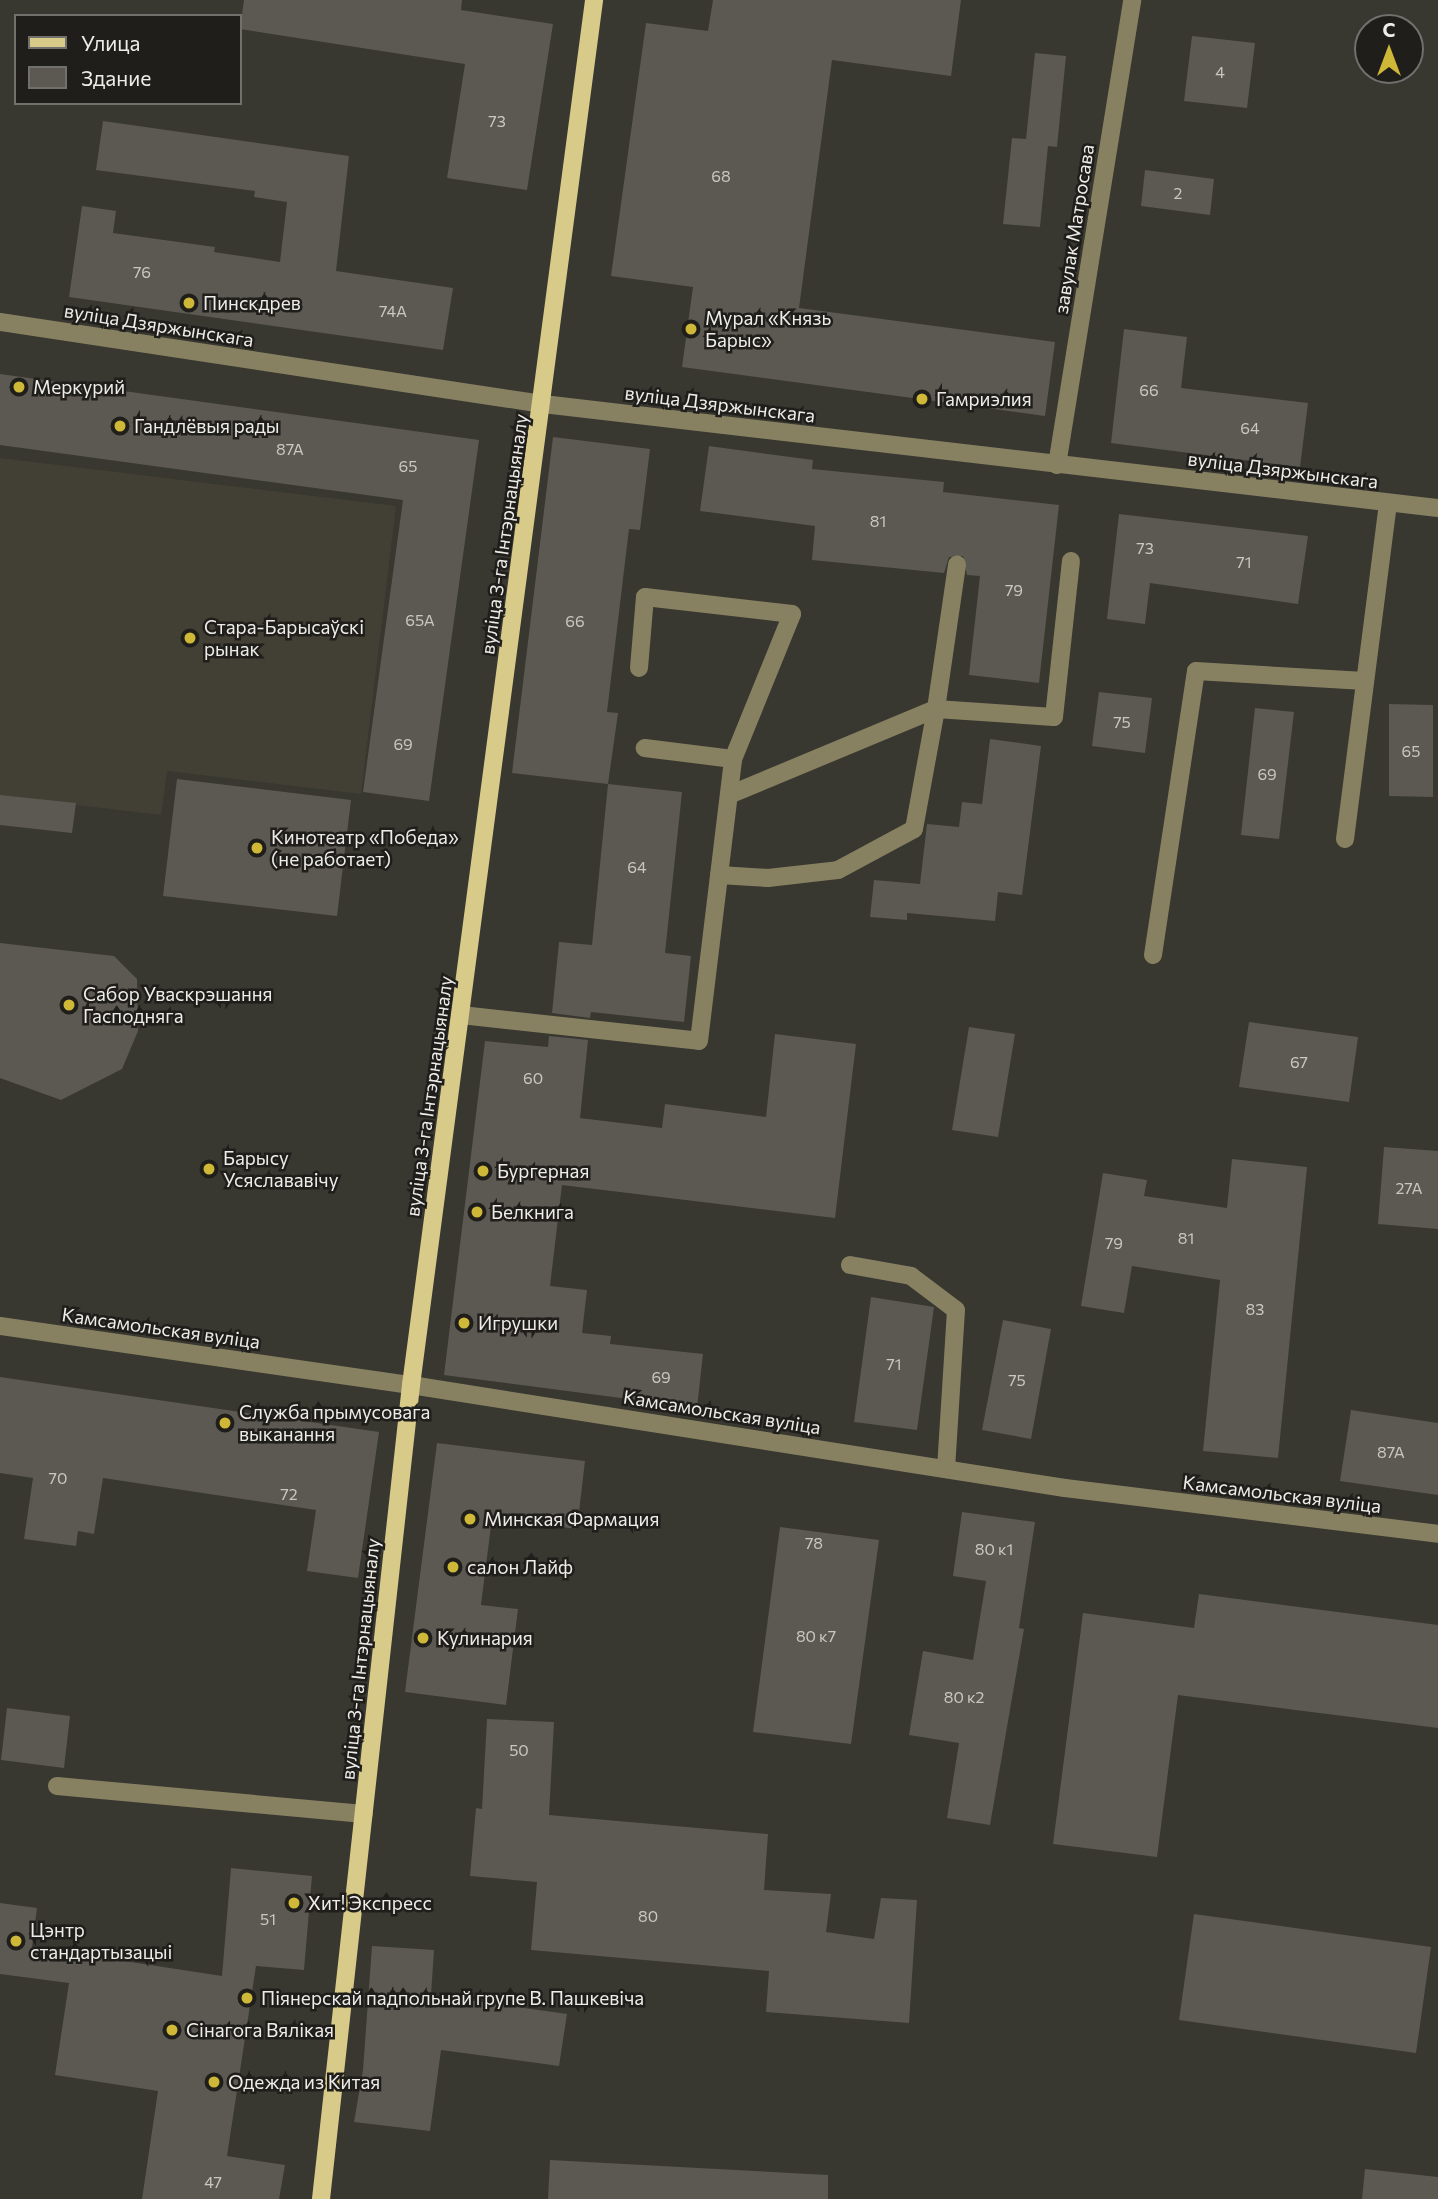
<!DOCTYPE html>
<meta charset="utf-8">
<style>
body{margin:0}
#map{position:relative;width:1438px;height:2199px;overflow:hidden;background:#383730;font-family:Commissioner,sans-serif}
div>[style]{position:absolute}
[style*='--x']{left:calc(var(--x)*1px);top:calc(var(--y)*1px);width:calc(var(--w)*1px);rotate:calc(var(--a)*1deg)}
.built>*{inset:0;background:#424034}
.building>*{inset:0;background:#5b5952}
.minor>*{height:18px;margin:-9px;padding:0 9px;transform-origin:9px;border-radius:9px;background:#878162}
.major>*{height:18px;margin:-9px;padding:0 9px;transform-origin:9px;border-radius:9px;background:#d8cb8a}
.dots>*{width:19px;height:19px;translate:-50% -50%;box-sizing:border-box;border:4px solid #1f1e1b;border-radius:50%}
span{translate:-50% -50%;white-space:nowrap;text-align:center;line-height:1.15;-webkit-text-stroke:5px #1f1e1b;paint-order:stroke}
.number-label{font-size:16px;color:#c8c7c2}
.number-label span{-webkit-text-stroke-width:0}
.street-label{font-size:19px;color:#edece8}
.poi-label{font-size:19px;color:#edece8}
.left{translate:0 -50%;text-align:left}
.legend{position:absolute;left:14px;top:14px;width:228px;height:91px;box-sizing:border-box;background:#1f1e1b;border:2px solid #71706d;margin:0;padding:9px 12px;list-style:none;font-size:21px;color:#edece8}
.legend li{display:flex;align-items:center;gap:14px;height:35px}
.legend b{width:35px;border:2px solid #71706d}
.north{position:absolute;left:1354px;top:14px;width:70px;height:70px;box-sizing:border-box;background:#1f1e1b;border:2px solid #71706d;border-radius:50%;rotate:0deg;font-size:19px;font-weight:700;line-height:28px;text-align:center;color:#edece8}
.north::after{content:'';display:block;margin:auto;width:24px;height:32px;background:#cfb837;clip-path:polygon(50% 0,100% 100%,50% 72%,0 100%)}
</style>
<div id="map">
<div class="built">
<i style="clip-path:polygon(0 458px,396px 506px,361px 794px,167px 771px,161px 815px,0 796px)"></i>
</div>
<div class="building">
<i style="clip-path:polygon(244px 0,462px 0,461px 10px,553px 24px,527px 190px,447px 178px,465px 64px,240px 29px)"></i>
<i style="clip-path:polygon(713px 0,961px 0,951px 76px,832px 60px,799px 308px,1055px 342px,1045px 416px,682px 367px,693px 287px,611px 276px,646px 23px,708px 31px)"></i>
<i style="clip-path:polygon(1192px 36px,1255px 43px,1247px 108px,1184px 101px)"></i>
<i style="clip-path:polygon(1035px 53px,1066px 56px,1057px 147px,1048px 146px,1040px 227px,1003px 224px,1012px 138px,1026px 139px)"></i>
<i style="clip-path:polygon(103px 121px,349px 156px,336px 271px,453px 288px,443px 350px,69px 297px,82px 206px,116px 211px,113px 233px,215px 247px,214px 252px,280px 262px,287px 202px,254px 197px,255px 191px,96px 170px)"></i>
<i style="clip-path:polygon(1145px 170px,1214px 179px,1210px 215px,1141px 206px)"></i>
<i style="clip-path:polygon(1124px 329px,1187px 337px,1181px 388px,1308px 403px,1300px 467px,1111px 443px)"></i>
<i style="clip-path:polygon(0 374px,479px 440px,429px 801px,363px 792px,403px 500px,0 445px)"></i>
<i style="clip-path:polygon(553px 437px,650px 449px,640px 530px,629px 529px,607px 712px,618px 713px,608px 784px,512px 773px)"></i>
<i style="clip-path:polygon(709px 446px,813px 460px,812px 469px,944px 482px,943px 492px,1059px 505px,1039px 683px,969px 675px,980px 576px,967px 575px,963px 556px,949px 557px,944px 573px,812px 560px,815px 526px,700px 511px)"></i>
<i style="clip-path:polygon(1119px 514px,1308px 536px,1298px 604px,1150px 583px,1145px 624px,1107px 619px)"></i>
<i style="clip-path:polygon(1099px 692px,1152px 698px,1145px 753px,1092px 746px)"></i>
<i style="clip-path:polygon(1389px 704px,1433px 705px,1433px 797px,1389px 796px)"></i>
<i style="clip-path:polygon(1255px 708px,1294px 712px,1279px 839px,1241px 835px)"></i>
<i style="clip-path:polygon(990px 739px,1041px 746px,1022px 895px,998px 892px,995px 921px,907px 913px,907px 920px,870px 917px,874px 880px,920px 884px,927px 824px,959px 827px,962px 802px,982px 804px)"></i>
<i style="clip-path:polygon(177px 779px,351px 800px,337px 916px,163px 896px)"></i>
<i style="clip-path:polygon(608px 784px,682px 792px,665px 953px,691px 956px,684px 1022px,591px 1012px,590px 1018px,552px 1013px,559px 942px,592px 945px)"></i>
<i style="clip-path:polygon(0 795px,76px 803px,72px 833px,0 825px)"></i>
<i style="clip-path:polygon(0 943px,114px 956px,137px 979px,138px 1031px,122px 1069px,61px 1100px,0 1078px)"></i>
<i style="clip-path:polygon(1249px 1022px,1358px 1037px,1349px 1102px,1239px 1087px)"></i>
<i style="clip-path:polygon(969px 1027px,1015px 1034px,998px 1137px,952px 1130px)"></i>
<i style="clip-path:polygon(775px 1034px,856px 1044px,835px 1218px,562px 1185px,550px 1286px,587px 1290px,582px 1333px,611px 1336px,610px 1344px,703px 1354px,697px 1408px,444px 1375px,485px 1041px,548px 1047px,549px 1036px,588px 1040px,580px 1118px,662px 1128px,665px 1104px,766px 1117px)"></i>
<i style="clip-path:polygon(1384px 1147px,1438px 1151px,1438px 1229px,1378px 1224px)"></i>
<i style="clip-path:polygon(1232px 1159px,1307px 1167px,1278px 1458px,1203px 1451px,1220px 1280px,1132px 1266px,1124px 1313px,1081px 1306px,1103px 1173px,1147px 1180px,1144px 1196px,1227px 1208px)"></i>
<i style="clip-path:polygon(871px 1297px,934px 1307px,917px 1430px,854px 1422px)"></i>
<i style="clip-path:polygon(1003px 1320px,1051px 1329px,1031px 1439px,982px 1430px)"></i>
<i style="clip-path:polygon(0 1377px,379px 1432px,358px 1578px,307px 1571px,316px 1510px,103px 1478px,94px 1534px,78px 1531px,76px 1546px,24px 1539px,33px 1478px,0 1473px)"></i>
<i style="clip-path:polygon(1351px 1410px,1438px 1423px,1438px 1495px,1340px 1481px)"></i>
<i style="clip-path:polygon(437px 1443px,585px 1461px,577px 1529px,492px 1518px,481px 1605px,518px 1609px,506px 1705px,405px 1692px)"></i>
<i style="clip-path:polygon(962px 1512px,1035px 1522px,1019px 1628px,1024px 1629px,990px 1825px,947px 1818px,959px 1743px,909px 1735px,923px 1651px,973px 1660px,986px 1581px,953px 1576px)"></i>
<i style="clip-path:polygon(780px 1527px,879px 1540px,851px 1744px,753px 1732px)"></i>
<i style="clip-path:polygon(1199px 1594px,1438px 1625px,1438px 1728px,1178px 1695px,1157px 1857px,1053px 1844px,1083px 1613px,1194px 1628px)"></i>
<i style="clip-path:polygon(7px 1708px,70px 1716px,64px 1768px,1px 1760px)"></i>
<i style="clip-path:polygon(487px 1719px,554px 1722px,549px 1815px,768px 1834px,764px 1890px,831px 1894px,826px 1932px,874px 1939px,881px 1898px,917px 1900px,909px 2023px,766px 2012px,769px 1971px,531px 1950px,537px 1882px,470px 1876px,476px 1808px,482px 1809px)"></i>
<i style="clip-path:polygon(231px 1868px,312px 1876px,304px 1970px,256px 1966px,227px 2156px,285px 2165px,279px 2199px,142px 2199px,158px 2091px,55px 2075px,69px 1983px,0 1974px,0 1903px,37px 1908px,32px 1947px,222px 1976px)"></i>
<i style="clip-path:polygon(1194px 1914px,1431px 1947px,1416px 2053px,1179px 2020px)"></i>
<i style="clip-path:polygon(372px 1946px,434px 1950px,431px 1995px,567px 2014px,559px 2066px,441px 2050px,430px 2131px,354px 2122px,363px 2070px)"></i>
<i style="clip-path:polygon(550px 2160px,828px 2175px,828px 2199px,548px 2199px)"></i>
<i style="clip-path:polygon(1365px 2169px,1438px 2177px,1438px 2199px,1362px 2199px)"></i>
</div>
<div class="minor">
<i style="--x:0;--y:322;--w:549;--a:8.59"></i>
<i style="--x:543;--y:404;--w:901;--a:6.63"></i>
<i style="--x:1057;--y:465;--w:471;--a:-80.8"></i>
<i style="--x:639;--y:668;--w:71;--a:-85.2"></i>
<i style="--x:645;--y:597;--w:148;--a:6.6"></i>
<i style="--x:792;--y:614;--w:157;--a:112.1"></i>
<i style="--x:729;--y:795;--w:224;--a:-22.6"></i>
<i style="--x:936;--y:709;--w:146;--a:-81.7"></i>
<i style="--x:1345;--y:839;--w:339;--a:-82.7"></i>
<i style="--x:719;--y:875;--w:49;--a:3.5"></i>
<i style="--x:768;--y:878;--w:70;--a:-6.5"></i>
<i style="--x:838;--y:870;--w:86;--a:-28.3"></i>
<i style="--x:914;--y:829;--w:122;--a:-79.6"></i>
<i style="--x:936;--y:709;--w:118;--a:3.9"></i>
<i style="--x:1054;--y:717;--w:157;--a:-83.8"></i>
<i style="--x:1153;--y:955;--w:287;--a:-81.4"></i>
<i style="--x:1196;--y:671;--w:169;--a:3.4"></i>
<i style="--x:461;--y:1015;--w:239;--a:6.2"></i>
<i style="--x:699;--y:1041;--w:284;--a:-83.1"></i>
<i style="--x:733;--y:759;--w:89;--a:-172.9"></i>
<i style="--x:850;--y:1265;--w:62;--a:10.2"></i>
<i style="--x:911;--y:1276;--w:56;--a:37.1"></i>
<i style="--x:956;--y:1310;--w:159;--a:93.6"></i>
<i style="--x:0;--y:1326;--w:415;--a:8.2"></i>
<i style="--x:411;--y:1385;--w:662;--a:8.95"></i>
<i style="--x:1065;--y:1488;--w:376;--a:7"></i>
<i style="--x:57;--y:1786;--w:308;--a:5.2"></i>
</div>
<div class="major">
<i style="--x:321;--y:2199;--w:819;--a:-83.69"></i>
<i style="--x:411;--y:1385;--w:1397;--a:-82.47"></i>
</div>
<div class="dots">
<i style="left:189px;top:303px;background:#cfb837"></i>
<i style="left:691px;top:329px;background:#cfb837"></i>
<i style="left:19px;top:387px;background:#cfb837"></i>
<i style="left:922px;top:399px;background:#cfb837"></i>
<i style="left:120px;top:426px;background:#cfb837"></i>
<i style="left:190px;top:638px;background:#cfb837"></i>
<i style="left:257px;top:848px;background:#cfb837"></i>
<i style="left:69px;top:1005px;background:#cfb837"></i>
<i style="left:209px;top:1169px;background:#cfb837"></i>
<i style="left:483px;top:1171px;background:#cfb837"></i>
<i style="left:477px;top:1212px;background:#cfb837"></i>
<i style="left:464px;top:1323px;background:#cfb837"></i>
<i style="left:225px;top:1423px;background:#cfb837"></i>
<i style="left:470px;top:1519px;background:#cfb837"></i>
<i style="left:453px;top:1567px;background:#cfb837"></i>
<i style="left:423px;top:1638px;background:#cfb837"></i>
<i style="left:294px;top:1903px;background:#cfb837"></i>
<i style="left:16px;top:1941px;background:#cfb837"></i>
<i style="left:247px;top:1998px;background:#cfb837"></i>
<i style="left:172px;top:2030px;background:#cfb837"></i>
<i style="left:214px;top:2082px;background:#cfb837"></i>
</div>
<div class="number-label">
<span style="left:1220px;top:72px">4</span>
<span style="left:497px;top:121px">73</span>
<span style="left:721px;top:176px">68</span>
<span style="left:1178px;top:193px">2</span>
<span style="left:142px;top:272px">76</span>
<span style="left:393px;top:311px">74А</span>
<span style="left:1149px;top:390px">66</span>
<span style="left:1250px;top:428px">64</span>
<span style="left:290px;top:449px">87А</span>
<span style="left:408px;top:466px">65</span>
<span style="left:878px;top:521px">81</span>
<span style="left:1145px;top:548px">73</span>
<span style="left:1244px;top:562px">71</span>
<span style="left:1014px;top:590px">79</span>
<span style="left:420px;top:620px">65А</span>
<span style="left:575px;top:621px">66</span>
<span style="left:1122px;top:722px">75</span>
<span style="left:403px;top:744px">69</span>
<span style="left:1411px;top:751px">65</span>
<span style="left:1267px;top:774px">69</span>
<span style="left:637px;top:867px">64</span>
<span style="left:1299px;top:1062px">67</span>
<span style="left:533px;top:1078px">60</span>
<span style="left:1409px;top:1188px">27А</span>
<span style="left:1186px;top:1238px">81</span>
<span style="left:1114px;top:1243px">79</span>
<span style="left:1255px;top:1309px">83</span>
<span style="left:894px;top:1364px">71</span>
<span style="left:661px;top:1377px">69</span>
<span style="left:1017px;top:1380px">75</span>
<span style="left:1391px;top:1452px">87А</span>
<span style="left:58px;top:1478px">70</span>
<span style="left:289px;top:1494px">72</span>
<span style="left:814px;top:1543px">78</span>
<span style="left:994px;top:1549px">80 к1</span>
<span style="left:816px;top:1636px">80 к7</span>
<span style="left:964px;top:1697px">80 к2</span>
<span style="left:519px;top:1750px">50</span>
<span style="left:648px;top:1916px">80</span>
<span style="left:268px;top:1919px">51</span>
<span style="left:213px;top:2182px">47</span>
</div>
<div class="street-label">
<span style="left:1074px;top:229px;rotate:-81deg">завулак Матросава</span>
<span style="left:159px;top:325px;rotate:9deg">вуліца Дзяржынскага</span>
<span style="left:720px;top:404px;rotate:7deg">вуліца Дзяржынскага</span>
<span style="left:1283px;top:470px;rotate:7deg">вуліца Дзяржынскага</span>
<span style="left:504px;top:534px;rotate:-82deg">вуліца 3-га Інтэрнацыяналу</span>
<span style="left:429px;top:1096px;rotate:-82deg">вуліца 3-га Інтэрнацыяналу</span>
<span style="left:161px;top:1328px;rotate:8deg">Камсамольская вуліца</span>
<span style="left:722px;top:1412px;rotate:9deg">Камсамольская вуліца</span>
<span style="left:1282px;top:1494px;rotate:7deg">Камсамольская вуліца</span>
<span style="left:360px;top:1659px;rotate:-84deg">вуліца 3-га Інтэрнацыяналу</span>
</div>
<div class="poi-label">
<span class="left" style="left:203px;top:303px">Пинскдрев</span>
<span class="left" style="left:705px;top:329px">Мурал «Князь<br>Барыс»</span>
<span class="left" style="left:33px;top:387px">Меркурий</span>
<span class="left" style="left:936px;top:399px">Гамриэлия</span>
<span class="left" style="left:134px;top:426px">Гандлёвыя рады</span>
<span class="left" style="left:204px;top:638px">Стара-Барысаўскі<br>рынак</span>
<span class="left" style="left:271px;top:848px">Кинотеатр «Победа»<br>(не работает)</span>
<span class="left" style="left:83px;top:1005px">Сабор Уваскрэшання<br>Гасподняга</span>
<span class="left" style="left:223px;top:1169px">Барысу<br>Усяслававічу</span>
<span class="left" style="left:497px;top:1171px">Бургерная</span>
<span class="left" style="left:491px;top:1212px">Белкнига</span>
<span class="left" style="left:478px;top:1323px">Игрушки</span>
<span class="left" style="left:239px;top:1423px">Служба прымусовага<br>выканання</span>
<span class="left" style="left:484px;top:1519px">Минская Фармация</span>
<span class="left" style="left:467px;top:1567px">салон Лайф</span>
<span class="left" style="left:437px;top:1638px">Кулинария</span>
<span class="left" style="left:308px;top:1903px">Хит! Экспресс</span>
<span class="left" style="left:30px;top:1941px">Цэнтр<br>стандартызацыі</span>
<span class="left" style="left:261px;top:1998px">Піянерскай падпольнай групе В. Пашкевіча</span>
<span class="left" style="left:186px;top:2030px">Сінагога Вялікая</span>
<span class="left" style="left:228px;top:2082px">Одежда из Китая</span>
</div>
<ul class="legend">
<li><b style="height:9px;background:#d8cb8a"></b>Улица</li>
<li><b style="height:19px;background:#5b5952"></b>Здание</li>
</ul>
<div class="north">С</div>
</div>
